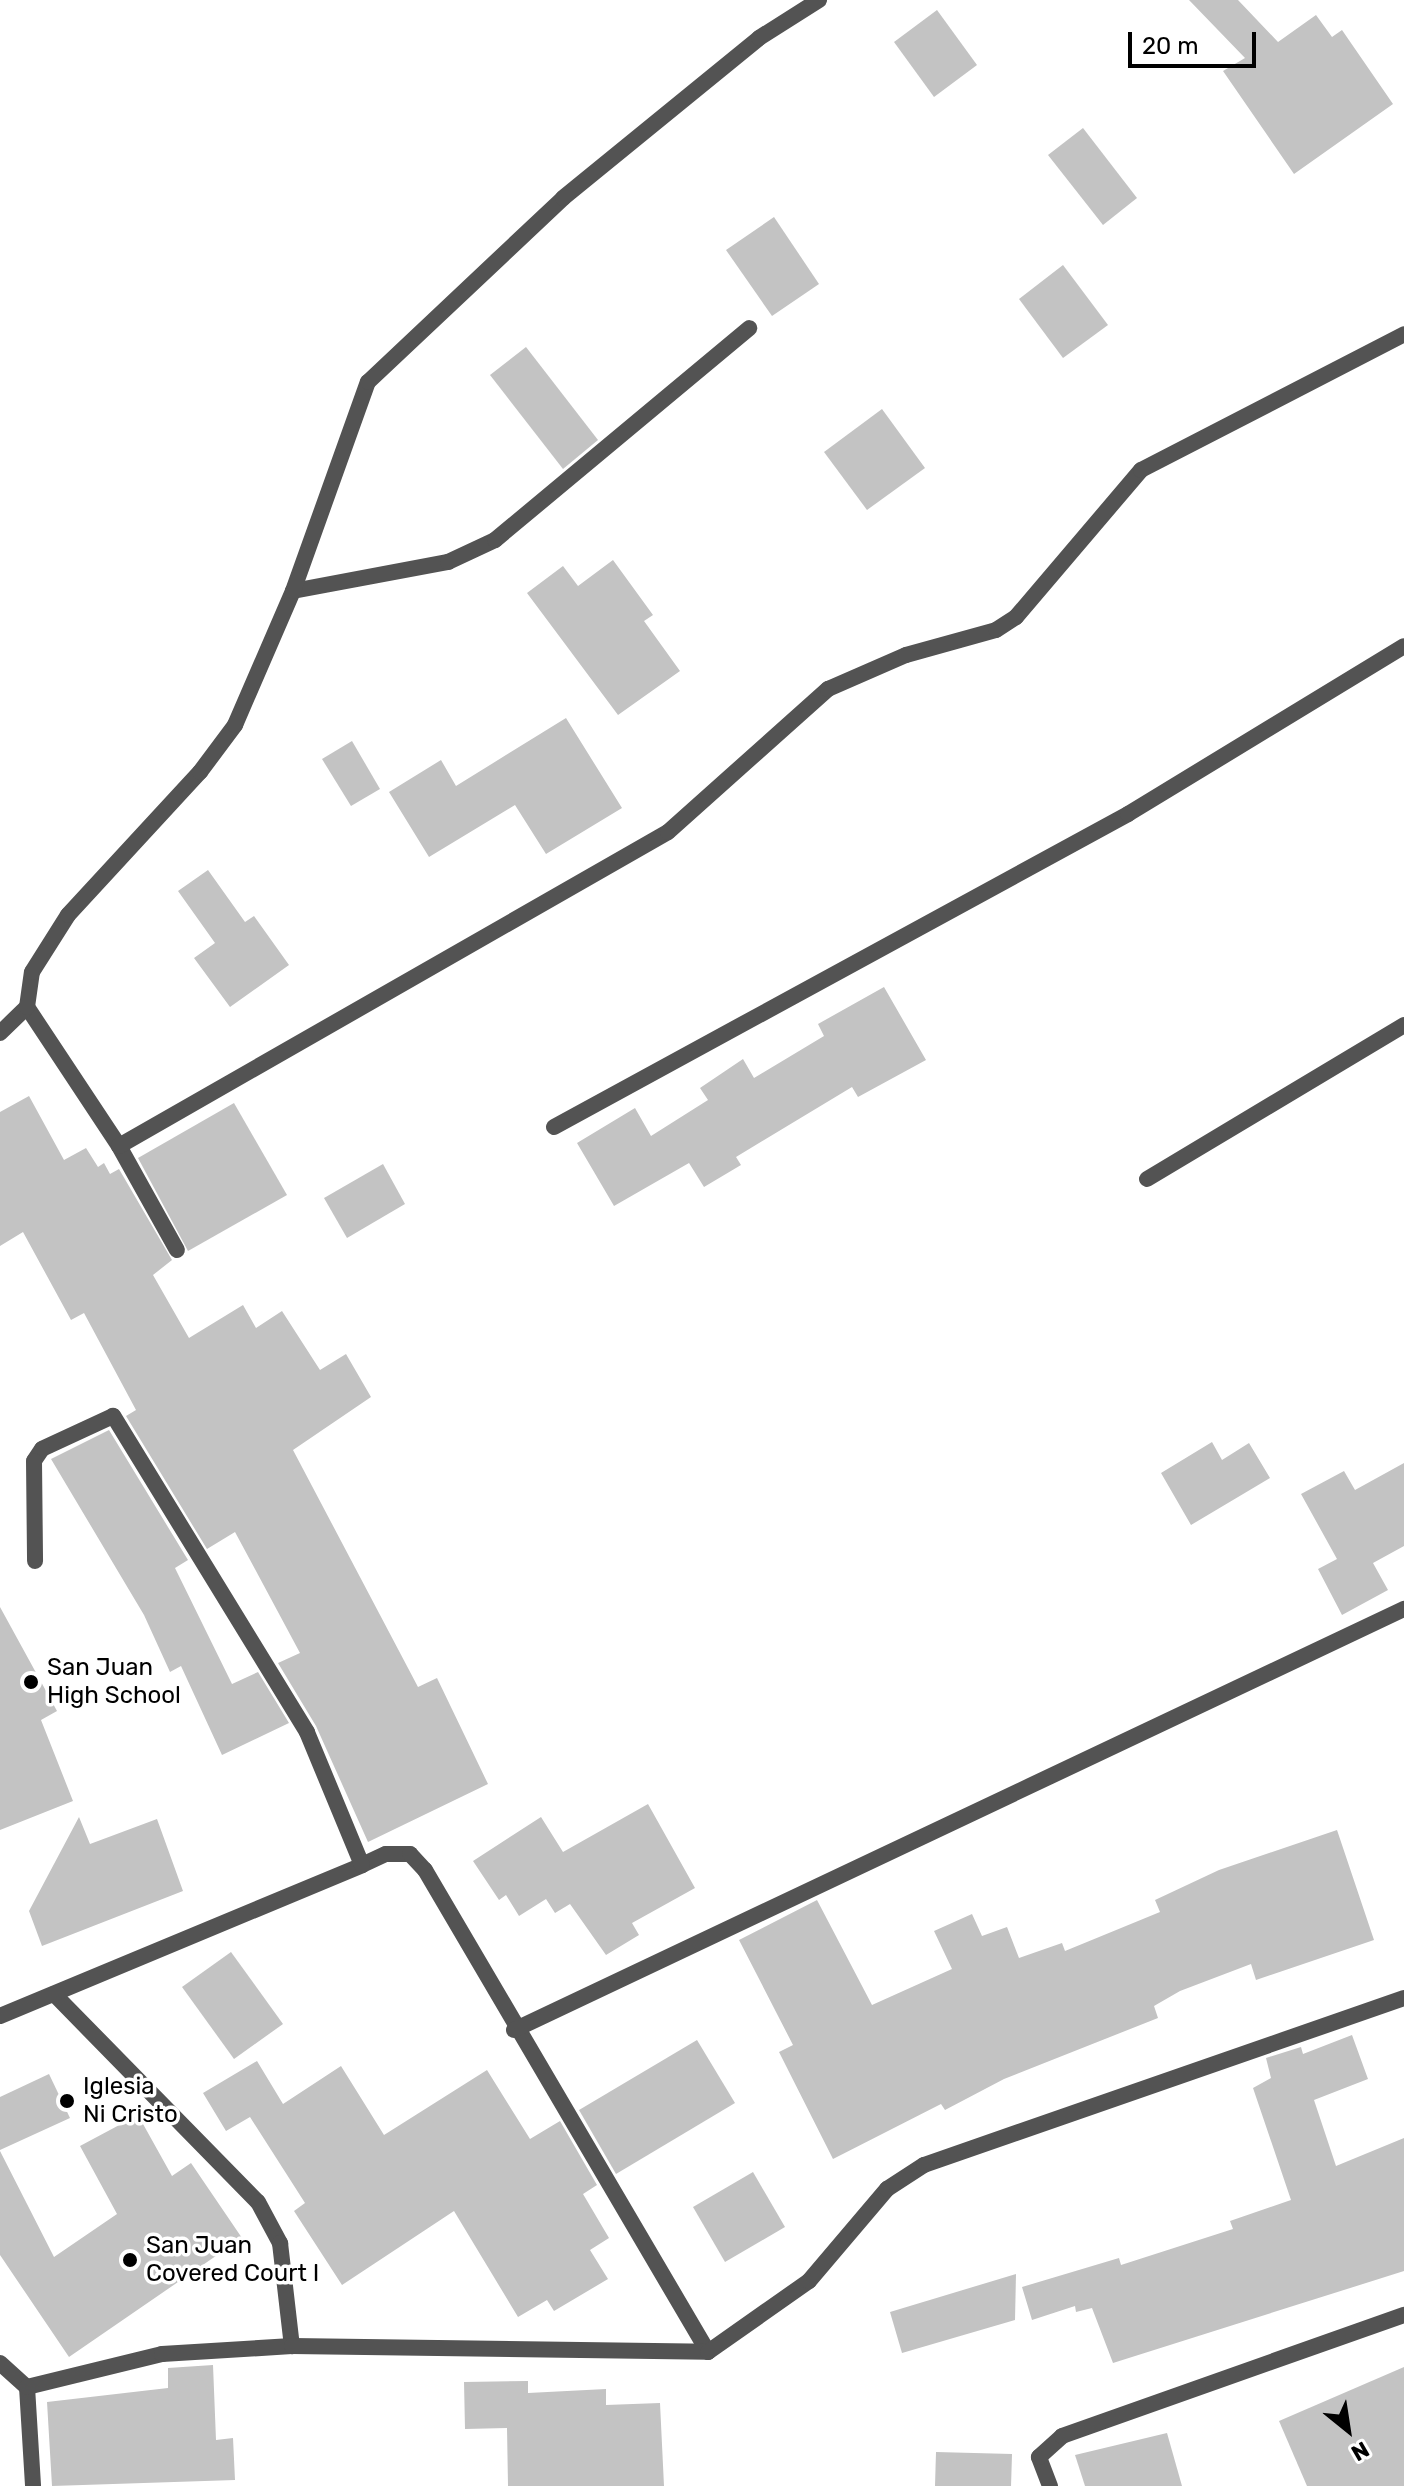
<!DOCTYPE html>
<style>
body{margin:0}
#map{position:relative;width:1404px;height:2486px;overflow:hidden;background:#fff;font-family:Rubik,sans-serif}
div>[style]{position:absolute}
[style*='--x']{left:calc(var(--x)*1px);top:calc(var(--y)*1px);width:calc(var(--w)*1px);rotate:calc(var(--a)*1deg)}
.building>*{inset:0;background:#c3c3c3}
.street>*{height:16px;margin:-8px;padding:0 8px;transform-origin:8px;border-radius:8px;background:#535353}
.dots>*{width:22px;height:22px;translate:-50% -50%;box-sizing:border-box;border:4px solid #fff;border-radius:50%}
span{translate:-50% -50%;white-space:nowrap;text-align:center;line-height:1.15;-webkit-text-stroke:7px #fff;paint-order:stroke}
.poi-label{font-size:24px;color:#000}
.left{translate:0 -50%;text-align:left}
.north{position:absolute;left:1308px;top:2390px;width:80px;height:80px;-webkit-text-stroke:6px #fff;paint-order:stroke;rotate:150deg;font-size:22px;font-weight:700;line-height:32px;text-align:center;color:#000}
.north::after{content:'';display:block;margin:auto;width:28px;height:36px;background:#000;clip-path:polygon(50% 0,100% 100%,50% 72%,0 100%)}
.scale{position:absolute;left:1128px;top:32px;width:128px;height:36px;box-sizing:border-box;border:4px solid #000;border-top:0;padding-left:10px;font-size:24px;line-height:28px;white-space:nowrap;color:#000;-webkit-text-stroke:6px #fff;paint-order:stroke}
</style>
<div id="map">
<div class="building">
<i style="clip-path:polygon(1189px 0,1238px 0,1278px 42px,1316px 15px,1332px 37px,1342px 30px,1393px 104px,1294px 174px,1223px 71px,1245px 58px)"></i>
<i style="clip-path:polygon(937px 10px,977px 65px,934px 97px,894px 42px)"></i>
<i style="clip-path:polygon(1083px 128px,1137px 198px,1103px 225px,1048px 155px)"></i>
<i style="clip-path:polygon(774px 217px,819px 284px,772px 316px,726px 250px)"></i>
<i style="clip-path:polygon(1063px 265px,1108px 325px,1063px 358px,1019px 299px)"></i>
<i style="clip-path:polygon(526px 347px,598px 440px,563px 469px,490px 375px)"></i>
<i style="clip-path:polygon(882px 409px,925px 468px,867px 510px,824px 452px)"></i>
<i style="clip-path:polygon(613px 560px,653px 615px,644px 621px,680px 671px,618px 715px,527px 593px,563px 566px,578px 586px)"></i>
<i style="clip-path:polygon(566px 718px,622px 808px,546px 854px,515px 805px,429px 857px,389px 792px,441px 760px,456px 786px)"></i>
<i style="clip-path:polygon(352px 741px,380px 789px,351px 806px,322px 759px)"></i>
<i style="clip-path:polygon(208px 870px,245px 922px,254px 916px,289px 965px,230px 1007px,194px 958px,215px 943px,178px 891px)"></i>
<i style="clip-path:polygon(884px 987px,926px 1060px,858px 1097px,852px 1087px,736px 1157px,741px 1165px,704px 1187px,689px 1163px,614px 1206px,577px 1143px,635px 1108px,651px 1136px,708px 1100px,700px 1088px,743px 1059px,754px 1078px,824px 1036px,818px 1024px)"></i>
<i style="clip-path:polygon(29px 1096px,64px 1160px,86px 1148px,98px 1167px,104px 1163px,110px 1174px,119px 1169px,172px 1260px,153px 1275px,189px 1338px,243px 1305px,256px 1328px,282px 1311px,320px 1370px,346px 1354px,371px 1397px,293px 1450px,418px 1687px,437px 1678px,488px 1784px,368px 1842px,316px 1726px,278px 1663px,300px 1653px,235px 1532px,207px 1549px,126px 1416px,136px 1410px,84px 1313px,71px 1320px,23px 1232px,0 1246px,0 1112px)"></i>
<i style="clip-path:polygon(234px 1103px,287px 1195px,188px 1251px,138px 1158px)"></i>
<i style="clip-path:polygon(383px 1164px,405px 1204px,347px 1238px,324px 1198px)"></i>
<i style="clip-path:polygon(109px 1430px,188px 1560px,175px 1568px,232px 1684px,258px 1672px,289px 1723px,222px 1755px,181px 1666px,170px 1672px,144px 1615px,51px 1459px)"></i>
<i style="clip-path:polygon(1212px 1442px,1222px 1460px,1249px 1443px,1270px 1478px,1191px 1525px,1161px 1473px)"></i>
<i style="clip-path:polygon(1404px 1463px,1404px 1546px,1373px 1563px,1388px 1590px,1342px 1615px,1318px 1569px,1337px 1559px,1301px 1494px,1344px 1471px,1355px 1490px)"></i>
<i style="clip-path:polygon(0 1607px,57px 1711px,41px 1720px,73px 1801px,0 1830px)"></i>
<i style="clip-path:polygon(648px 1804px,695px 1888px,632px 1923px,639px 1935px,606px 1955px,570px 1904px,555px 1913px,546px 1899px,519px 1916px,506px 1895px,499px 1900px,473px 1861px,541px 1817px,563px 1852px)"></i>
<i style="clip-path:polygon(79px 1817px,90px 1844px,157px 1819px,183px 1891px,42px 1946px,29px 1911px)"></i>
<i style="clip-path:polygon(1337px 1830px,1374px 1940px,1256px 1980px,1251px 1964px,1180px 1991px,1154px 2006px,1158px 2018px,1004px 2079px,945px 2110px,941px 2104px,833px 2159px,779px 2052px,793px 2045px,739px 1940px,817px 1900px,872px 2005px,952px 1969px,934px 1931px,972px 1914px,982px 1936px,1007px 1927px,1019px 1958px,1062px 1943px,1065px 1951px,1160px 1912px,1155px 1900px,1219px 1870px)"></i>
<i style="clip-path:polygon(231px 1952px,283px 2024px,234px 2059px,182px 1987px)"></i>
<i style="clip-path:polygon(1352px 2035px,1368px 2079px,1314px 2100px,1336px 2166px,1404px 2138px,1404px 2271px,1113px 2363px,1092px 2308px,1076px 2312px,1075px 2306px,1032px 2320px,1022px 2287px,1119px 2258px,1121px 2265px,1233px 2229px,1230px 2221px,1291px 2200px,1253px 2088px,1271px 2078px,1266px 2058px,1301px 2047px,1303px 2054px)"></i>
<i style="clip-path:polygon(697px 2040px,735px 2103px,616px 2174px,579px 2110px)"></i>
<i style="clip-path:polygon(257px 2061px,283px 2104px,341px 2066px,384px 2135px,487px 2070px,530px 2139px,560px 2121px,597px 2185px,583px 2194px,609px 2238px,590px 2250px,608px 2279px,554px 2311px,547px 2300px,518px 2317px,454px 2211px,342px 2285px,294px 2211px,305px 2203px,250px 2117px,226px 2131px,203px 2093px)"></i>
<i style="clip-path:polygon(49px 2074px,70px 2118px,0 2150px,0 2097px)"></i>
<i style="clip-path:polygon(138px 2115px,172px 2176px,191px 2163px,242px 2238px,69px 2357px,0 2255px,0 2151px,54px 2257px,117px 2214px,80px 2146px)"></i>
<i style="clip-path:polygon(753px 2172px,785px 2227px,725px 2262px,693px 2207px)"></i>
<i style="clip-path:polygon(1016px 2274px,1015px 2320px,902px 2353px,890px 2312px)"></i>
<i style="clip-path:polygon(213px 2365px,216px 2440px,233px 2438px,235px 2480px,52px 2486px,47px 2402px,168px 2388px,168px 2368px)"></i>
<i style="clip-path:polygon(1404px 2367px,1404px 2486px,1307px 2486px,1279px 2421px)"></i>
<i style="clip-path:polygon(528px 2381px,528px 2393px,606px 2389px,606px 2405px,660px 2403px,664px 2486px,508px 2486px,507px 2428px,465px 2429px,464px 2382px)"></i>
<i style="clip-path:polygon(1167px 2433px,1182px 2486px,1085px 2486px,1075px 2455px)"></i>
<i style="clip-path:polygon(936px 2452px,1012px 2454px,1011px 2486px,935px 2486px)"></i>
</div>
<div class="street">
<i style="--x:293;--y:591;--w:158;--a:-10.6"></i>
<i style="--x:448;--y:562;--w:52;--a:-25.1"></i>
<i style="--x:495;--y:540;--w:331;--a:-39.8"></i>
<i style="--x:27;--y:1007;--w:167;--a:56.5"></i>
<i style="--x:119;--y:1146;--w:119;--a:60.9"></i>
<i style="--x:0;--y:1033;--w:37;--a:-44"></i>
<i style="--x:27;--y:1007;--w:35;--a:-82"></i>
<i style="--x:32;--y:972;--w:67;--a:-57.7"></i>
<i style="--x:68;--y:915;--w:195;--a:-47.3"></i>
<i style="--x:200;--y:772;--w:59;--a:-53.3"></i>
<i style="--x:235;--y:725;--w:146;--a:-66.6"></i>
<i style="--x:293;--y:591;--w:222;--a:-70.3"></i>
<i style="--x:368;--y:382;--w:268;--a:-43.3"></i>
<i style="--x:563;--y:198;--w:253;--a:-39.2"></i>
<i style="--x:759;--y:38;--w:71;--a:-32.3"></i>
<i style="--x:554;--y:1127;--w:654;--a:-28.6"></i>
<i style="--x:1128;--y:814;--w:323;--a:-31.3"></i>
<i style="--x:119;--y:1146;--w:632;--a:-29.77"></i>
<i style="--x:668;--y:832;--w:215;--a:-41.8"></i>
<i style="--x:828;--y:689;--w:85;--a:-23.6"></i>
<i style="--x:906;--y:655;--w:93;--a:-15.5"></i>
<i style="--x:996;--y:630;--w:24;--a:-33"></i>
<i style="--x:1016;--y:617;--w:193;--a:-49.6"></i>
<i style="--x:1141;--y:470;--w:296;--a:-27.3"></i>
<i style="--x:1147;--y:1179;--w:300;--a:-30.9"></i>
<i style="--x:362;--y:1865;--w:26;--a:-25"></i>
<i style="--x:386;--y:1854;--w:24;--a:0"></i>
<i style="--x:410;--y:1854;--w:22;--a:47"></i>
<i style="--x:425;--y:1870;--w:559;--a:59.58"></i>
<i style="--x:54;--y:1994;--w:291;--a:45.6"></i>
<i style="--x:258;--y:2202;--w:47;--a:61.8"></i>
<i style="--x:280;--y:2243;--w:104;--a:83.4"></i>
<i style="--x:0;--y:2016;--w:392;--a:-22.6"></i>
<i style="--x:362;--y:1865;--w:144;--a:-112.5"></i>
<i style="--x:307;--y:1732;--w:371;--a:-121.5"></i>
<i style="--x:113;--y:1416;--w:78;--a:155.1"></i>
<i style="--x:42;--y:1449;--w:14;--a:124"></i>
<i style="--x:34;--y:1461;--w:100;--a:89.4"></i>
<i style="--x:514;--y:2030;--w:985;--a:-25.32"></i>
<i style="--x:0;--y:2363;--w:36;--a:42"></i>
<i style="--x:27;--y:2387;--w:99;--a:86.5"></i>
<i style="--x:27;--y:2387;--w:139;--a:-13.7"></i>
<i style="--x:162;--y:2354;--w:130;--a:-3.5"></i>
<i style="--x:292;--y:2346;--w:416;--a:0.8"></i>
<i style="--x:708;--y:2352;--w:123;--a:-35.1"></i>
<i style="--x:809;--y:2281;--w:121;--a:-49.7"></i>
<i style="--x:887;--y:2189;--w:44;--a:-33"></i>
<i style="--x:924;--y:2165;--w:508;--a:-19.18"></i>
<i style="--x:1050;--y:2486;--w:31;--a:-111"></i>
<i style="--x:1039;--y:2457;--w:31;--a:-42"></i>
<i style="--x:1062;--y:2436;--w:363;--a:-19.5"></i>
</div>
<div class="dots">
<i style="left:31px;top:1682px;background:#000"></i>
<i style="left:67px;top:2101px;background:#000"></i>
<i style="left:130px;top:2260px;background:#000"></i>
</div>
<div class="poi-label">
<span class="left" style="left:47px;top:1682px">San Juan<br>High School</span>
<span class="left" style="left:83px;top:2101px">Iglesia<br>Ni Cristo</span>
<span class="left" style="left:146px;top:2260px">San Juan<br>Covered Court I</span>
</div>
<div class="north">N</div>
<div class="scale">20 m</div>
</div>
